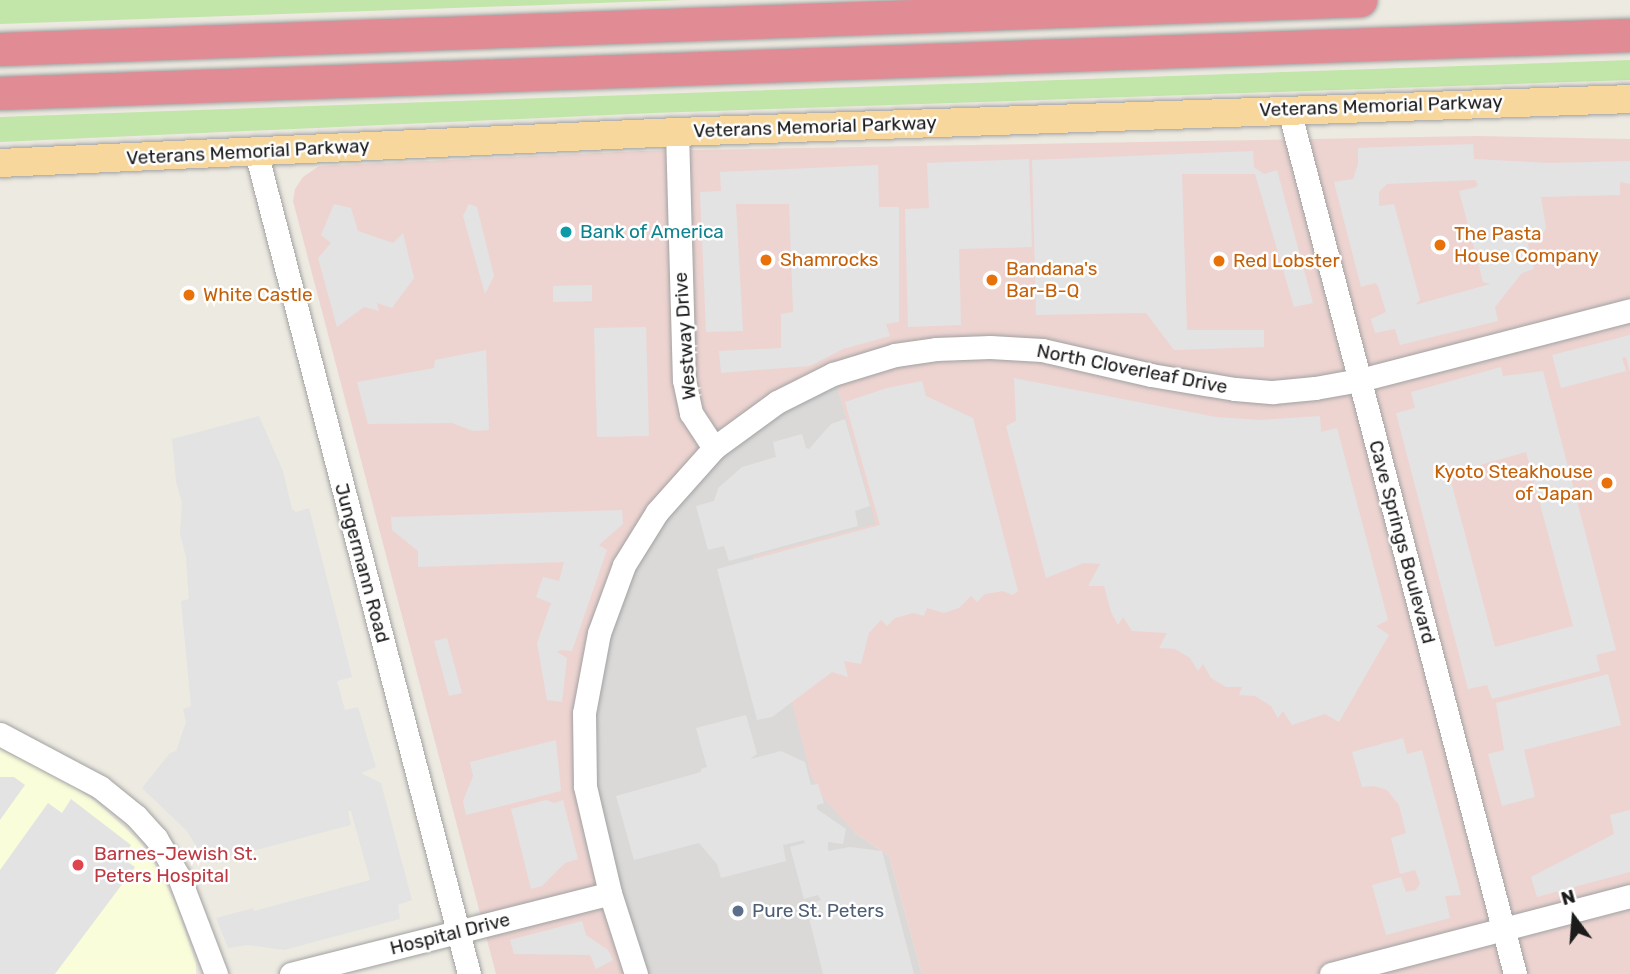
<!DOCTYPE html>
<style>
body{margin:0}
#map{position:relative;width:1630px;height:974px;overflow:hidden;background:#edeae1;font-family:Rubik,sans-serif}
div>[style]{position:absolute}
[style*='--x']{left:calc(var(--x)*1px);top:calc(var(--y)*1px);width:calc(var(--w)*1px);rotate:calc(var(--a)*1deg)}
.residential>*{inset:0;background:#dad9d8}
.commercial>*{inset:0;background:#edd4d1}
.education>*{inset:0;background:#fafdda}
.grass>*{inset:0;background:#c2e5a9}
.parking>*{inset:0;background:#e3e3e3}
.roads{filter:drop-shadow(0 0 2px #a2a2a2) drop-shadow(0 0 2px #a2a2a2)}
.minor>*{height:23px;margin:-11.5px;padding:0 11.5px;transform-origin:11.5px;border-radius:11.5px;background:#fff}
.major>*{height:28px;margin:-14px;padding:0 14px;transform-origin:14px;border-radius:14px;background:#f7d79c}
.highway>*{height:33px;margin:-16.5px;padding:0 16.5px;transform-origin:16.5px;border-radius:16.5px;background:#e18c95}
.dots>*{width:19px;height:19px;translate:-50% -50%;box-sizing:border-box;border:4px solid #fff;border-radius:50%}
span{translate:-50% -50%;white-space:nowrap;text-align:center;line-height:1.15;-webkit-text-stroke:5px #fff;paint-order:stroke}
.street-label{font-size:19px;color:#1b1b1b}
.culture-label{font-size:19px;color:#0d838f}
.left{translate:0 -50%;text-align:left}
.food-label{font-size:19px;color:#c56008}
.right{translate:-100% -50%;text-align:right}
.health-label{font-size:19px;color:#be3a42}
.service-label{font-size:19px;color:#4e5e75}
.north{position:absolute;left:1539px;top:883px;width:70px;height:70px;-webkit-text-stroke:5px #fff;paint-order:stroke;rotate:344deg;font-size:19px;font-weight:700;line-height:28px;text-align:center;color:#1b1b1b}
.north::after{content:'';display:block;margin:auto;width:24px;height:32px;background:#1b1b1b;clip-path:polygon(50% 0,100% 100%,50% 72%,0 100%)}
</style>
<div id="map">
<div class="residential">
<i style="clip-path:polygon(832px 368px,877px 524px,754px 557px,855px 833px,889px 856px,922px 974px,625px 974px,607px 923px,583px 832px,576px 784px,574px 737px,647px 513px)"></i>
</div>
<div class="commercial">
<i style="clip-path:polygon(1478px 136px,1630px 139px,1630px 974px,922px 974px,889px 856px,855px 833px,825px 800px,811px 776px,754px 556px,876px 524px,832px 368px,778px 395px,627px 544px,576px 784px,583px 832px,607px 923px,625px 974px,496px 974px,293px 201px,295px 189px,303px 177px,319px 166px,643px 151px)"></i>
</div>
<div class="education">
<i style="clip-path:polygon(0 748px,70px 784px,95px 801px,136px 838px,149px 853px,175px 902px,196px 964px,196px 974px,0 974px)"></i>
</div>
<div class="grass">
<i style="clip-path:polygon(0 0,683px 0,0 24px)"></i>
<i style="clip-path:polygon(1630px 60px,1630px 80px,652px 113px,0 142px,0 117px)"></i>
</div>
<div class="parking">
<i style="clip-path:polygon(evenodd,1473px 144px,1474px 159px,1550px 163px,1630px 161px,1630px 184px,1620px 182px,1620px 195px,1541px 197px,1546px 228px,1537px 243px,1525px 232px,1534px 269px,1522px 273px,1495px 307px,1498px 321px,1400px 345px,1395px 329px,1375px 333px,1371px 319px,1386px 312px,1378px 286px,1375px 283px,1361px 287px,1334px 182px,1353px 179px,1358px 164px,1358px 148px,1473px 144px,1475px 180px,1478px 184px,1476px 187px,1459px 191px,1483px 282px,1490px 284px,1415px 305px,1420px 300px,1394px 204px,1379px 206px,1379px 192px,1387px 184px,1475px 180px)"></i>
<i style="clip-path:polygon(1253px 151px,1254px 167px,1264px 174px,1277px 170px,1313px 303px,1294px 307px,1255px 174px,1182px 174px,1187px 330px,1264px 330px,1264px 347px,1174px 350px,1146px 313px,1036px 315px,1032px 160px)"></i>
<i style="clip-path:polygon(1029px 159px,1032px 247px,959px 249px,961px 325px,908px 327px,905px 209px,929px 208px,927px 163px)"></i>
<i style="clip-path:polygon(878px 165px,879px 207px,899px 207px,899px 322px,886px 324px,890px 336px,843px 349px,810px 366px,721px 373px,719px 351px,781px 348px,781px 314px,793px 312px,789px 204px,736px 204px,743px 331px,706px 332px,700px 192px,721px 191px,720px 172px)"></i>
<i style="clip-path:polygon(334px 204px,351px 208px,358px 231px,393px 243px,403px 233px,414px 278px,392px 308px,377px 303px,379px 311px,364px 307px,337px 327px,318px 258px,331px 243px,321px 235px)"></i>
<i style="clip-path:polygon(469px 204px,477px 207px,494px 276px,485px 294px,463px 216px)"></i>
<i style="clip-path:polygon(592px 285px,592px 301px,553px 302px,553px 286px)"></i>
<i style="clip-path:polygon(646px 327px,649px 436px,597px 437px,594px 328px)"></i>
<i style="clip-path:polygon(1630px 335px,1630px 372px,1626px 357px,1622px 358px,1626px 371px,1561px 388px,1552px 355px)"></i>
<i style="clip-path:polygon(486px 350px,489px 430px,473px 431px,452px 423px,368px 424px,357px 382px,434px 368px,435px 360px)"></i>
<i style="clip-path:polygon(evenodd,1501px 367px,1503px 376px,1543px 371px,1616px 650px,1596px 655px,1600px 671px,1492px 699px,1487px 685px,1468px 689px,1396px 413px,1415px 408px,1411px 392px,1501px 367px,1526px 452px,1573px 626px,1495px 647px,1449px 474px,1526px 452px)"></i>
<i style="clip-path:polygon(1014px 378px,1216px 417px,1260px 420px,1320px 416px,1321px 432px,1337px 428px,1388px 620px,1376px 626px,1389px 635px,1339px 722px,1325px 714px,1292px 725px,1283px 711px,1278px 718px,1271px 706px,1255px 696px,1239px 695px,1242px 687px,1226px 687px,1211px 678px,1203px 664px,1198px 671px,1190px 658px,1175px 649px,1159px 648px,1167px 633px,1132px 631px,1123px 617px,1118px 625px,1111px 612px,1104px 586px,1088px 586px,1100px 564px,1084px 563px,1046px 578px,1006px 426px,1016px 421px)"></i>
<i style="clip-path:polygon(922px 381px,926px 396px,973px 418px,1018px 591px,1013px 595px,1003px 591px,985px 594px,977px 602px,971px 596px,959px 608px,944px 613px,927px 608px,924px 616px,913px 613px,895px 618px,887px 626px,881px 620px,869px 633px,861px 664px,844px 661px,848px 677px,832px 672px,772px 717px,757px 720px,717px 569px,880px 525px,845px 402px,887px 388px)"></i>
<i style="clip-path:polygon(259px 416px,283px 471px,292px 509px,296px 512px,309px 508px,352px 677px,337px 681px,345px 710px,358px 707px,376px 767px,361px 773px,381px 783px,412px 900px,398px 905px,400px 919px,284px 950px,248px 945px,228px 948px,216px 918px,253px 908px,254px 911px,370px 880px,351px 811px,348px 811px,351px 825px,206px 863px,187px 831px,142px 788px,170px 753px,176px 751px,186px 722px,183px 709px,191px 706px,181px 601px,189px 599px,186px 557px,180px 534px,182px 503px,176px 482px,172px 439px)"></i>
<i style="clip-path:polygon(845px 419px,870px 506px,855px 511px,858px 526px,729px 561px,724px 546px,708px 550px,696px 506px,714px 501px,718px 488px,742px 467px,776px 457px,773px 442px,802px 434px,806px 448px,809px 449px,831px 424px)"></i>
<i style="clip-path:polygon(622px 510px,623px 524px,599px 545px,607px 550px,572px 651px,561px 650px,557px 652px,567px 658px,562px 702px,547px 700px,537px 643px,551px 603px,536px 597px,543px 577px,559px 581px,564px 562px,418px 567px,418px 551px,392px 530px,391px 517px)"></i>
<i style="clip-path:polygon(447px 638px,462px 693px,449px 696px,434px 641px)"></i>
<i style="clip-path:polygon(1608px 674px,1621px 725px,1524px 750px,1535px 797px,1502px 806px,1488px 754px,1504px 750px,1496px 703px)"></i>
<i style="clip-path:polygon(746px 715px,757px 754px,750px 759px,781px 751px,805px 762px,811px 785px,818px 784px,824px 803px,817px 805px,817px 809px,846px 829px,843px 844px,828px 842px,828px 851px,850px 847px,882px 851px,914px 974px,823px 974px,806px 906px,821px 900px,818px 895px,804px 899px,790px 847px,805px 843px,804px 840px,783px 845px,786px 861px,721px 878px,717px 864px,699px 843px,634px 860px,616px 796px,701px 772px,701px 769px,707px 767px,696px 728px)"></i>
<i style="clip-path:polygon(1403px 738px,1407px 754px,1422px 750px,1461px 895px,1445px 896px,1450px 918px,1386px 935px,1372px 885px,1401px 877px,1406px 892px,1416px 890px,1420px 883px,1415px 870px,1400px 874px,1391px 838px,1406px 833px,1399px 805px,1387px 790px,1374px 786px,1362px 787px,1352px 752px)"></i>
<i style="clip-path:polygon(556px 740px,561px 791px,466px 815px,463px 801px,473px 776px,470px 762px)"></i>
<i style="clip-path:polygon(0 777px,14px 777px,25px 785px,0 820px)"></i>
<i style="clip-path:polygon(71px 799px,131px 845px,123px 859px,135px 867px,55px 974px,0 974px,0 870px,48px 803px,62px 813px)"></i>
<i style="clip-path:polygon(546px 800px,554px 803px,563px 800px,578px 859px,565px 863px,542px 886px,531px 889px,511px 809px)"></i>
<i style="clip-path:polygon(1630px 810px,1630px 872px,1537px 897px,1531px 877px,1614px 834px,1610px 815px)"></i>
<i style="clip-path:polygon(582px 921px,586px 935px,608px 950px,613px 960px,596px 969px,590px 955px,514px 954px,510px 940px)"></i>
</div>
<div class="roads">
<div class="minor">
<i style="--x:1289;--y:110;--w:893;--a:75.34"></i>
<i style="--x:677;--y:132;--w:248;--a:88.4"></i>
<i style="--x:684;--y:380;--w:34;--a:78"></i>
<i style="--x:691;--y:413;--w:42;--a:56.7"></i>
<i style="--x:256;--y:152;--w:849;--a:75.47"></i>
<i style="--x:0;--y:734;--w:113;--a:27.9"></i>
<i style="--x:100;--y:787;--w:46;--a:38.9"></i>
<i style="--x:136;--y:816;--w:30;--a:48"></i>
<i style="--x:156;--y:838;--w:45;--a:59.5"></i>
<i style="--x:179;--y:877;--w:104;--a:69.1"></i>
<i style="--x:291;--y:974;--w:329;--a:-14.2"></i>
<i style="--x:636;--y:974;--w:85;--a:-107.8"></i>
<i style="--x:610;--y:893;--w:110;--a:-103.2"></i>
<i style="--x:585;--y:786;--w:73;--a:-90.8"></i>
<i style="--x:584;--y:713;--w:81;--a:-79.4"></i>
<i style="--x:599;--y:633;--w:72;--a:-69.8"></i>
<i style="--x:624;--y:565;--w:62;--a:-58.1"></i>
<i style="--x:657;--y:512;--w:86;--a:-48.3"></i>
<i style="--x:714;--y:448;--w:78;--a:-36.1"></i>
<i style="--x:777;--y:402;--w:63;--a:-26.6"></i>
<i style="--x:833;--y:374;--w:65;--a:-17"></i>
<i style="--x:895;--y:355;--w:41;--a:-8.3"></i>
<i style="--x:936;--y:349;--w:54;--a:-2.1"></i>
<i style="--x:990;--y:347;--w:52;--a:3.3"></i>
<i style="--x:1042;--y:350;--w:112;--a:12.9"></i>
<i style="--x:1151;--y:375;--w:85;--a:9.5"></i>
<i style="--x:1235;--y:389;--w:38;--a:5"></i>
<i style="--x:1273;--y:392;--w:42;--a:-5.4"></i>
<i style="--x:1315;--y:388;--w:46;--a:-10.1"></i>
<i style="--x:1360;--y:380;--w:279;--a:-14.5"></i>
<i style="--x:1331;--y:974;--w:309;--a:-14.6"></i>
</div>
<div class="major">
<i style="--x:0;--y:163;--w:678;--a:-2.62"></i>
<i style="--x:677;--y:132;--w:954;--a:-1.98"></i>
</div>
<div class="highway">
<i style="--x:0;--y:49;--w:1361;--a:-2.06"></i>
<i style="--x:0;--y:93;--w:1631;--a:-2.04"></i>
</div>
</div>
<div class="dots">
<i style="left:566px;top:232px;background:#0f9aa8"></i>
<i style="left:1440px;top:245px;background:#e8710a"></i>
<i style="left:766px;top:260px;background:#e8710a"></i>
<i style="left:1219px;top:261px;background:#e8710a"></i>
<i style="left:992px;top:280px;background:#e8710a"></i>
<i style="left:189px;top:295px;background:#e8710a"></i>
<i style="left:1607px;top:483px;background:#e8710a"></i>
<i style="left:78px;top:865px;background:#e0444e"></i>
<i style="left:738px;top:911px;background:#5c6f8a"></i>
</div>
<div class="street-label">
<span style="left:1381px;top:106px;rotate:-2deg">Veterans Memorial Parkway</span>
<span style="left:815px;top:127px;rotate:-2deg">Veterans Memorial Parkway</span>
<span style="left:248px;top:152px;rotate:-3deg">Veterans Memorial Parkway</span>
<span style="left:685px;top:336px;rotate:-94deg">Westway Drive</span>
<span style="left:1132px;top:369px;rotate:11deg">North Cloverleaf Drive</span>
<span style="left:1402px;top:542px;rotate:75deg">Cave Springs Boulevard</span>
<span style="left:362px;top:563px;rotate:75deg">Jungermann Road</span>
<span style="left:450px;top:934px;rotate:-14deg">Hospital Drive</span>
</div>
<div class="culture-label">
<span class="left" style="left:580px;top:232px">Bank of America</span>
</div>
<div class="food-label">
<span class="left" style="left:1454px;top:245px">The Pasta<br>House Company</span>
<span class="left" style="left:780px;top:260px">Shamrocks</span>
<span class="left" style="left:1233px;top:261px">Red Lobster</span>
<span class="left" style="left:1006px;top:280px">Bandana's<br>Bar-B-Q</span>
<span class="left" style="left:203px;top:295px">White Castle</span>
<span class="right" style="left:1593px;top:483px">Kyoto Steakhouse<br>of Japan</span>
</div>
<div class="health-label">
<span class="left" style="left:94px;top:865px">Barnes-Jewish St.<br>Peters Hospital</span>
</div>
<div class="service-label">
<span class="left" style="left:752px;top:911px">Pure St. Peters</span>
</div>
<div class="north">N</div>
</div>
